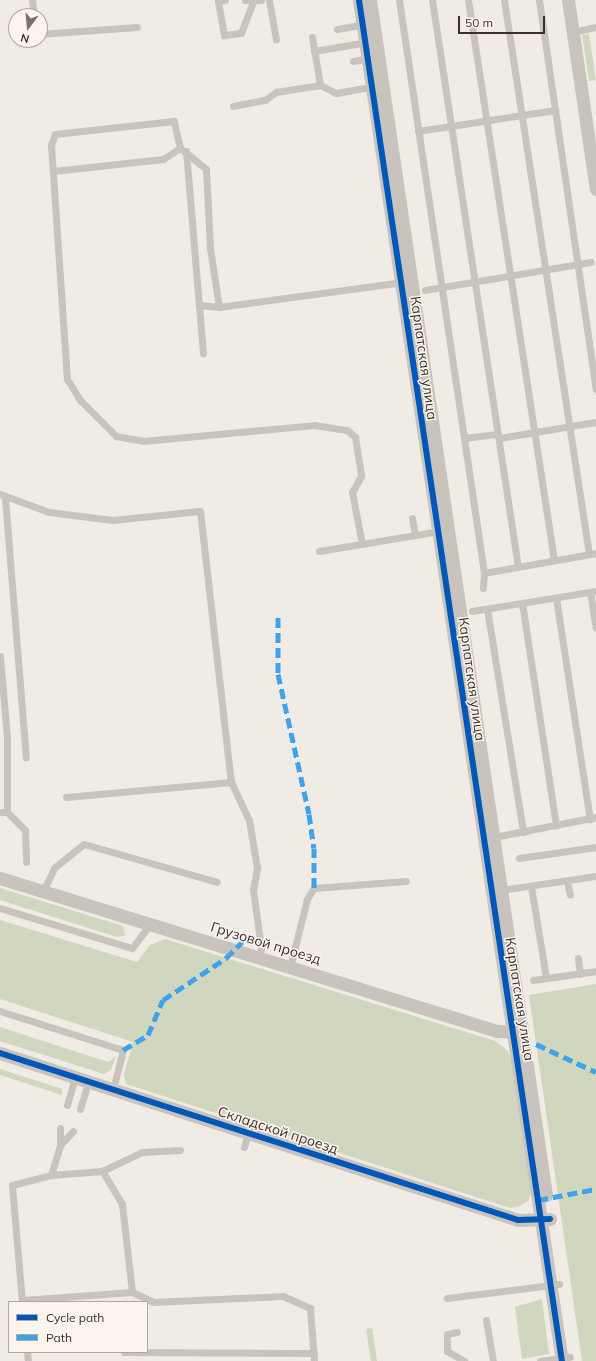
<!DOCTYPE html>
<meta charset="utf-8">
<style>
body{margin:0}
#map{position:relative;width:596px;height:1361px;overflow:hidden;background:#f0ebe5;font-family:Mulish,sans-serif}
div>[style]{position:absolute}
[style*='--x']{left:calc(var(--x)*1px);top:calc(var(--y)*1px);width:calc(var(--w)*1px);rotate:calc(var(--a)*1deg)}
.green>*{inset:0;background:#d1d6bf}
.lane>*{height:7px;margin:-3.5px;padding:0 3.5px;transform-origin:3.5px;border-radius:3.5px;background:#c9c3be}
.street>*{height:13px;margin:-6.5px;padding:0 6.5px;transform-origin:6.5px;border-radius:6.5px;background:#c9c3be}
.quiet>*{height:5px;margin-top:-2.5px;transform-origin:0;background:repeating-linear-gradient(90deg,#3fa3eb 0 10px,transparent 0 15px)}
.cycleway>*{height:6px;margin:-3px;padding:0 3px;transform-origin:3px;border-radius:3px;background:#0057b8}
span{translate:-50% -50%;white-space:nowrap;text-align:center;line-height:1.15;-webkit-text-stroke:3px #fbf5ee;paint-order:stroke}
.street-label{font-size:14px;color:#3b302b}
.legend{position:absolute;left:8px;top:1301px;width:140px;height:52px;box-sizing:border-box;background:#fbf5ee;border:1px solid #aea6a0;margin:0;padding:5px 7px;list-style:none;font-size:12px;color:#3b302b}
.legend li{display:flex;align-items:center;gap:8px;height:20px}
.legend b{width:20px;border:1px solid #aea6a0}
.north{position:absolute;left:8px;top:8px;width:40px;height:40px;box-sizing:border-box;background:#fbf5ee;border:1px solid #aea6a0;border-radius:50%;rotate:196deg;font-size:11px;font-weight:700;line-height:16px;text-align:center;color:#3b302b}
.north::after{content:'';display:block;margin:auto;width:14px;height:18px;background:#7a716c;clip-path:polygon(50% 0,100% 100%,50% 72%,0 100%)}
.scale{position:absolute;left:458px;top:16px;width:87px;height:18px;box-sizing:border-box;border:2px solid #3b302b;border-top:0;padding-left:5px;font-size:12px;line-height:14px;white-space:nowrap;color:#3b302b;-webkit-text-stroke:3px #fbf5ee;paint-order:stroke}
</style>
<div id="map">
<div class="green">
<i style="clip-path:polygon(589px 34px,596px 80px,589px 81px,582px 35px)"></i>
<i style="clip-path:polygon(0 888px,123px 926px,125px 936px,117px 937px,0 900px)"></i>
<i style="clip-path:polygon(0 920px,137px 962px,150px 945px,165px 939px,495px 1041px,507px 1050px,512px 1061px,531px 1193px,529px 1200px,518px 1207px,510px 1208px,126px 1084px,124px 1075px,133px 1042px,0 999px)"></i>
<i style="clip-path:polygon(596px 984px,596px 1361px,582px 1361px,529px 995px)"></i>
<i style="clip-path:polygon(0 1027px,108px 1062px,116px 1056px,111px 1070px,104px 1074px,0 1041px)"></i>
<i style="clip-path:polygon(0 1069px,62px 1089px,62px 1095px,0 1075px)"></i>
<i style="clip-path:polygon(542px 1299px,549px 1354px,522px 1359px,515px 1307px)"></i>
<i style="clip-path:polygon(372px 1328px,377px 1361px,371px 1361px,366px 1329px)"></i>
</div>
<div class="lane">
<i style="--x:32;--y:0;--w:16;--a:83"></i>
<i style="--x:225;--y:0;--w:7;--a:172"></i>
<i style="--x:218;--y:1;--w:35;--a:80"></i>
<i style="--x:224;--y:35;--w:17;--a:-7"></i>
<i style="--x:241;--y:33;--w:33;--a:-69"></i>
<i style="--x:245;--y:0;--w:16;--a:0"></i>
<i style="--x:269;--y:0;--w:40;--a:80"></i>
<i style="--x:399;--y:0;--w:579;--a:81.56"></i>
<i style="--x:484;--y:573;--w:15;--a:94"></i>
<i style="--x:432;--y:0;--w:573;--a:81.38"></i>
<i style="--x:468;--y:0;--w:567;--a:81.27"></i>
<i style="--x:504;--y:0;--w:560;--a:81.28"></i>
<i style="--x:539;--y:0;--w:393;--a:81.7"></i>
<i style="--x:337;--y:29;--w:28;--a:-10"></i>
<i style="--x:572;--y:32;--w:25;--a:-12"></i>
<i style="--x:40;--y:34;--w:97;--a:-4.1"></i>
<i style="--x:312;--y:37;--w:49;--a:80.5"></i>
<i style="--x:314;--y:51;--w:54;--a:-9.6"></i>
<i style="--x:353;--y:61;--w:17;--a:-10"></i>
<i style="--x:233;--y:106;--w:33;--a:-11"></i>
<i style="--x:265;--y:100;--w:14;--a:-36"></i>
<i style="--x:276;--y:92;--w:45;--a:-9"></i>
<i style="--x:320;--y:85;--w:18;--a:27"></i>
<i style="--x:336;--y:93;--w:40;--a:-10"></i>
<i style="--x:418;--y:131;--w:139;--a:-8.7"></i>
<i style="--x:186;--y:151;--w:203;--a:85.2"></i>
<i style="--x:53;--y:171;--w:111;--a:-6.2"></i>
<i style="--x:163;--y:159;--w:20;--a:-33"></i>
<i style="--x:425;--y:290;--w:168;--a:-9.6"></i>
<i style="--x:199;--y:305;--w:20;--a:6"></i>
<i style="--x:219;--y:307;--w:186;--a:-7.7"></i>
<i style="--x:219;--y:307;--w:60;--a:-98.7"></i>
<i style="--x:210;--y:248;--w:79;--a:-92.9"></i>
<i style="--x:206;--y:169;--w:33;--a:-141"></i>
<i style="--x:180;--y:148;--w:28;--a:-103"></i>
<i style="--x:174;--y:121;--w:120;--a:173.8"></i>
<i style="--x:55;--y:134;--w:12;--a:110"></i>
<i style="--x:51;--y:145;--w:235;--a:86.1"></i>
<i style="--x:67;--y:379;--w:26;--a:58"></i>
<i style="--x:81;--y:401;--w:49;--a:45"></i>
<i style="--x:116;--y:436;--w:27;--a:10"></i>
<i style="--x:143;--y:441;--w:172;--a:-5.3"></i>
<i style="--x:314;--y:425;--w:33;--a:9"></i>
<i style="--x:347;--y:430;--w:11;--a:41"></i>
<i style="--x:355;--y:437;--w:39;--a:81"></i>
<i style="--x:361;--y:476;--w:18;--a:119"></i>
<i style="--x:352;--y:492;--w:53;--a:79.1"></i>
<i style="--x:464;--y:438;--w:34;--a:-7"></i>
<i style="--x:499;--y:438;--w:98;--a:-9.4"></i>
<i style="--x:0;--y:494;--w:52;--a:20.2"></i>
<i style="--x:49;--y:512;--w:64;--a:7.1"></i>
<i style="--x:113;--y:520;--w:87;--a:-5.9"></i>
<i style="--x:200;--y:511;--w:273;--a:83.5"></i>
<i style="--x:231;--y:782;--w:42;--a:64.7"></i>
<i style="--x:249;--y:820;--w:49;--a:80.5"></i>
<i style="--x:257;--y:868;--w:22;--a:100"></i>
<i style="--x:253;--y:890;--w:59;--a:82.1"></i>
<i style="--x:261;--y:948;--w:9;--a:108"></i>
<i style="--x:5;--y:498;--w:260;--a:85.4"></i>
<i style="--x:412;--y:518;--w:17;--a:80"></i>
<i style="--x:319;--y:551;--w:123;--a:-9.4"></i>
<i style="--x:484;--y:573;--w:114;--a:-10.1"></i>
<i style="--x:590;--y:592;--w:36;--a:81"></i>
<i style="--x:556;--y:598;--w:224;--a:81.3"></i>
<i style="--x:522;--y:603;--w:225;--a:81.3"></i>
<i style="--x:487;--y:609;--w:226;--a:80.8"></i>
<i style="--x:472;--y:611;--w:126;--a:-9.2"></i>
<i style="--x:0;--y:656;--w:81;--a:85.1"></i>
<i style="--x:7;--y:737;--w:75;--a:90"></i>
<i style="--x:7;--y:812;--w:7;--a:180"></i>
<i style="--x:66;--y:797;--w:166;--a:-5.2"></i>
<i style="--x:7;--y:812;--w:25;--a:45"></i>
<i style="--x:25;--y:830;--w:32;--a:88"></i>
<i style="--x:494;--y:837;--w:104;--a:-11.1"></i>
<i style="--x:519;--y:858;--w:78;--a:-8.1"></i>
<i style="--x:567;--y:881;--w:14;--a:78"></i>
<i style="--x:531;--y:886;--w:93;--a:80.7"></i>
<i style="--x:501;--y:890;--w:96;--a:-8.4"></i>
<i style="--x:43;--y:891;--w:25;--a:-64"></i>
<i style="--x:54;--y:868;--w:38;--a:-39"></i>
<i style="--x:84;--y:844;--w:138;--a:15.9"></i>
<i style="--x:0;--y:908;--w:138;--a:16.9"></i>
<i style="--x:132;--y:948;--w:30;--a:-53"></i>
<i style="--x:578;--y:958;--w:16;--a:83"></i>
<i style="--x:290;--y:967;--w:70;--a:-76"></i>
<i style="--x:307;--y:899;--w:13;--a:-58"></i>
<i style="--x:314;--y:888;--w:92;--a:-4.4"></i>
<i style="--x:533;--y:980;--w:64;--a:-8.1"></i>
<i style="--x:0;--y:1011;--w:129;--a:17.6"></i>
<i style="--x:123;--y:1050;--w:40;--a:104.4"></i>
<i style="--x:67;--y:1105;--w:29;--a:-74"></i>
<i style="--x:80;--y:1109;--w:28;--a:-73"></i>
<i style="--x:60;--y:1128;--w:17;--a:90"></i>
<i style="--x:60;--y:1145;--w:19;--a:-47"></i>
<i style="--x:244;--y:1147;--w:15;--a:-74"></i>
<i style="--x:51;--y:1175;--w:51;--a:-4.5"></i>
<i style="--x:102;--y:1171;--w:44;--a:-25.4"></i>
<i style="--x:142;--y:1152;--w:38;--a:-3"></i>
<i style="--x:132;--y:1292;--w:23;--a:25"></i>
<i style="--x:153;--y:1302;--w:130;--a:-2.6"></i>
<i style="--x:283;--y:1296;--w:30;--a:24"></i>
<i style="--x:310;--y:1308;--w:53;--a:85.7"></i>
<i style="--x:447;--y:1298;--w:113;--a:-7.1"></i>
<i style="--x:22;--y:1300;--w:110;--a:-4.2"></i>
<i style="--x:132;--y:1292;--w:89;--a:-96.5"></i>
<i style="--x:122;--y:1204;--w:39;--a:-121"></i>
<i style="--x:22;--y:1302;--w:117;--a:-94.9"></i>
<i style="--x:12;--y:1185;--w:40;--a:-14.4"></i>
<i style="--x:51;--y:1175;--w:31;--a:-73"></i>
<i style="--x:486;--y:1320;--w:42;--a:80.3"></i>
<i style="--x:457;--y:1332;--w:10;--a:169"></i>
<i style="--x:447;--y:1334;--w:17;--a:90"></i>
<i style="--x:447;--y:1351;--w:20;--a:30"></i>
<i style="--x:27;--y:1352;--w:9;--a:84"></i>
<i style="--x:124;--y:1352;--w:190;--a:0.3"></i>
<i style="--x:540;--y:1361;--w:30;--a:-8"></i>
</div>
<div class="street">
<i style="--x:359;--y:0;--w:1376;--a:81.52"></i>
<i style="--x:370;--y:0;--w:1208;--a:81.62"></i>
<i style="--x:568;--y:0;--w:191;--a:81.6"></i>
<i style="--x:0;--y:878;--w:520;--a:17.11"></i>
<i style="--x:497;--y:1031;--w:24;--a:2"></i>
<i style="--x:0;--y:1053;--w:544;--a:17.87"></i>
<i style="--x:518;--y:1220;--w:32;--a:-2"></i>
</div>
<div class="quiet">
<i style="--x:278;--y:617;--w:57;--a:90"></i>
<i style="--x:278;--y:674;--w:143;--a:77.5"></i>
<i style="--x:309;--y:814;--w:34;--a:82"></i>
<i style="--x:314;--y:848;--w:40;--a:90"></i>
<i style="--x:536;--y:1044;--w:66;--a:25"></i>
<i style="--x:123;--y:1050;--w:29;--a:-31"></i>
<i style="--x:148;--y:1035;--w:38;--a:-67"></i>
<i style="--x:163;--y:1000;--w:76;--a:-33.7"></i>
<i style="--x:226;--y:958;--w:23;--a:-45"></i>
<i style="--x:538;--y:1200;--w:59;--a:-10.7"></i>
</div>
<div class="cycleway">
<i style="--x:359;--y:0;--w:1376;--a:81.52"></i>
<i style="--x:0;--y:1053;--w:544;--a:17.87"></i>
<i style="--x:518;--y:1220;--w:32;--a:-2"></i>
</div>
<div class="street-label">
<span style="left:424px;top:358px;rotate:82deg">Карпатская улица</span>
<span style="left:472px;top:679px;rotate:82deg">Карпатская улица</span>
<span style="left:266px;top:943px;rotate:17deg">Грузовой проезд</span>
<span style="left:520px;top:999px;rotate:81deg">Карпатская улица</span>
<span style="left:278px;top:1130px;rotate:18deg">Складской проезд</span>
</div>
<ul class="legend">
<li><b style="height:5px;background:#0057b8"></b>Cycle path</li>
<li><b style="height:5px;background:#3fa3eb"></b>Path</li>
</ul>
<div class="north">N</div>
<div class="scale">50 m</div>
</div>
